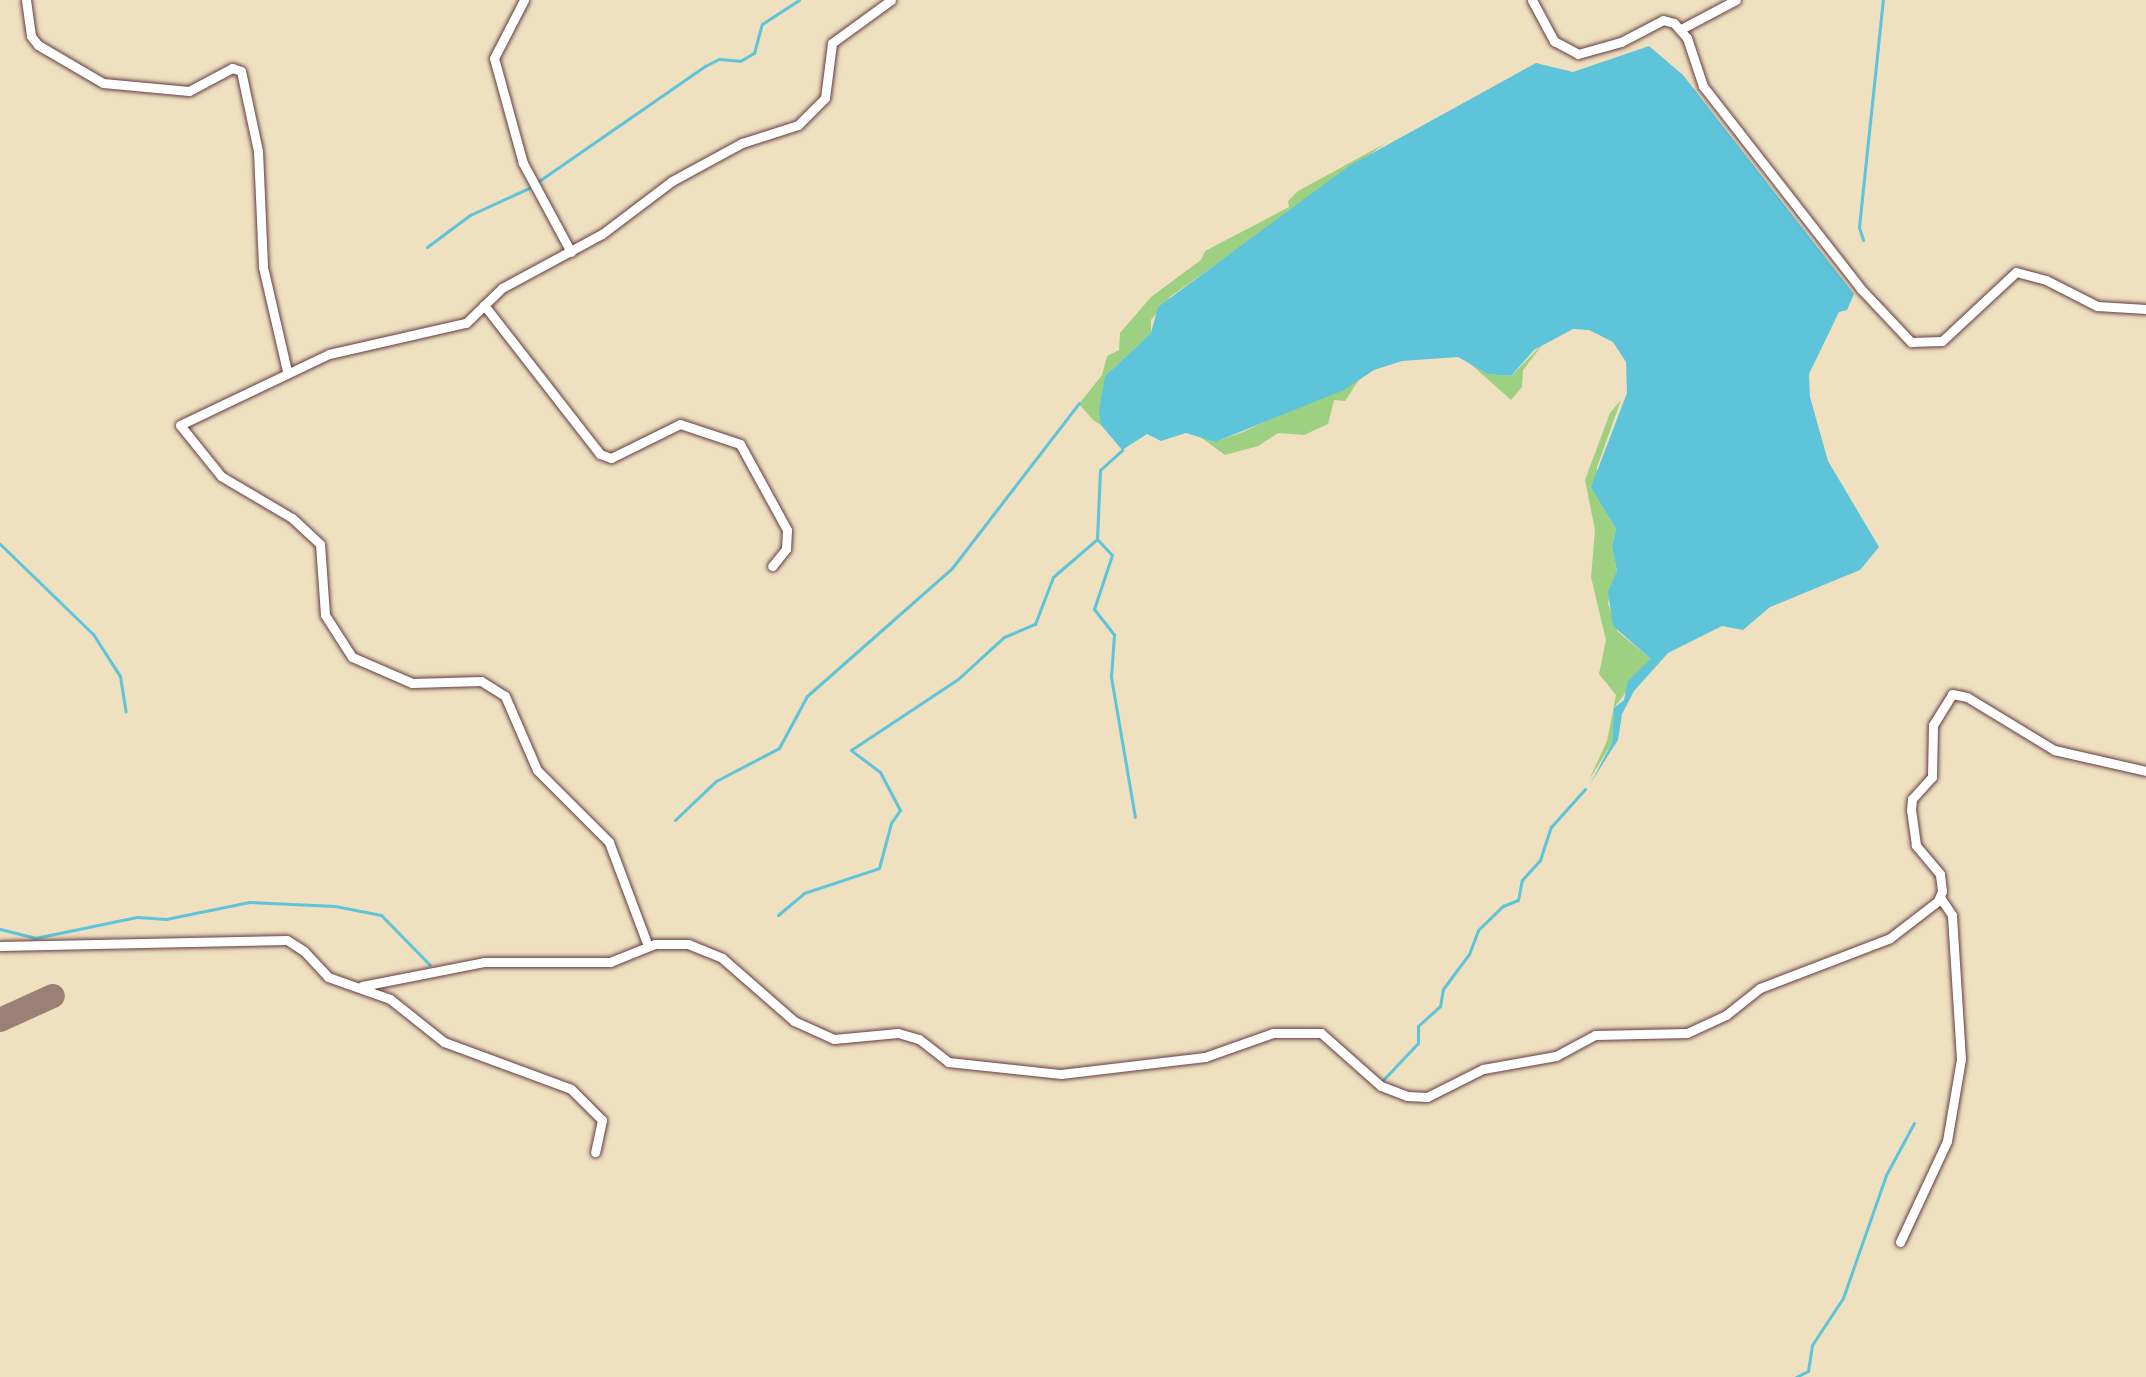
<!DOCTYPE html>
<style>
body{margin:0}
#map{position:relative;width:2146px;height:1377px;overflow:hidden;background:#efe0c0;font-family:"Comic Neue",sans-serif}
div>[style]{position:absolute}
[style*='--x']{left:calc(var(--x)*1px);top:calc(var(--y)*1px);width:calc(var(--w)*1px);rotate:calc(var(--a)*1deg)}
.green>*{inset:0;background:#9dd081}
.water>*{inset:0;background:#5dc4da}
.stream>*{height:3px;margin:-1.5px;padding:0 1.5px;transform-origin:1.5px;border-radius:1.5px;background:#5dc4da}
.taxiway>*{height:24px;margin:-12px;padding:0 12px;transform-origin:12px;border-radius:12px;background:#9c8076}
.roads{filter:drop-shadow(0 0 2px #633c41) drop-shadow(0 0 2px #633c41)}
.minor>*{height:9px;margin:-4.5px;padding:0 4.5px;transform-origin:4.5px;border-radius:4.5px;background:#fff}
span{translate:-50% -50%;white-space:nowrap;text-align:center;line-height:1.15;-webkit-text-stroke:7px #fcf5e5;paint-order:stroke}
</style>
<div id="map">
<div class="green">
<i style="clip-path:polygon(1386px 143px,1170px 297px,1151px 320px,1151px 333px,1105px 376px,1101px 425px,1093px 420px,1079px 404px,1102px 375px,1107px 356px,1119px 350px,1120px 333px,1151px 297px,1201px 260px,1205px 251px,1289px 207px,1288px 201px,1298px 191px)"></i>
<i style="clip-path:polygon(1543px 344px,1523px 370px,1522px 387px,1511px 400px,1465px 359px,1489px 374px,1511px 376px)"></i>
<i style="clip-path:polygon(1360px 378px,1345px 401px,1334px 400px,1328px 424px,1304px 435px,1278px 433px,1258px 446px,1225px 455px,1199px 436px,1214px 442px,1243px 432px)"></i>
<i style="clip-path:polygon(1621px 400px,1597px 467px,1599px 499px,1616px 529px,1612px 546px,1617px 571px,1608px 603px,1617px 631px,1651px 659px,1614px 708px,1612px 743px,1589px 780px,1607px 741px,1616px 695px,1599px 674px,1606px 640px,1591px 577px,1595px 530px,1585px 480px,1610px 413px)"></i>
</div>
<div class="water">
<i style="clip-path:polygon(1649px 46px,1683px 75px,1854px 294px,1847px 310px,1839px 312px,1809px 374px,1810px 397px,1828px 461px,1879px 547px,1860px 570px,1770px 607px,1743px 630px,1722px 626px,1668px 653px,1634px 691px,1622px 714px,1618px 740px,1590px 784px,1612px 743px,1614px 708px,1624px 700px,1628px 681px,1651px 659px,1613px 626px,1608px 592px,1617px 571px,1612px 546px,1616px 529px,1591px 487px,1627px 393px,1626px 362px,1613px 342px,1589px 330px,1573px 329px,1534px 350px,1511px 376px,1488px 374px,1458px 357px,1402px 361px,1374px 370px,1344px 390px,1215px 442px,1186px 433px,1161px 441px,1147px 434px,1122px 450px,1101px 425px,1099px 411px,1105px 376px,1151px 333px,1158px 307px,1349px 166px,1536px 63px,1573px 72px)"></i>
</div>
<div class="stream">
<i style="--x:536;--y:183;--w:206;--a:-34.7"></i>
<i style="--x:705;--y:66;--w:16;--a:-27"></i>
<i style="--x:719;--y:59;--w:21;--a:5"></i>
<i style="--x:740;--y:61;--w:16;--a:-30"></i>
<i style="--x:754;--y:53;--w:30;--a:-75"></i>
<i style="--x:762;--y:24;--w:44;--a:-33"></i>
<i style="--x:1863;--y:240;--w:14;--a:-107"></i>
<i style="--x:1859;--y:227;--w:228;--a:-84"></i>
<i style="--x:427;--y:247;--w:54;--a:-36.7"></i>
<i style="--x:470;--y:215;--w:65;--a:-24.6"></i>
<i style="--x:1097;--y:539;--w:22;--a:47"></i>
<i style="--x:1112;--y:555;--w:57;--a:108.4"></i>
<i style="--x:1094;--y:609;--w:33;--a:52"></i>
<i style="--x:1114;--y:635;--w:42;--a:94.1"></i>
<i style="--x:1111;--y:677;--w:142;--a:80.3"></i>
<i style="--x:0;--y:544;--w:129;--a:44.1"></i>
<i style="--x:93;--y:634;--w:50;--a:57.3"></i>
<i style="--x:120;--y:676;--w:36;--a:81"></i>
<i style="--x:675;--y:820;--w:57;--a:-43.6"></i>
<i style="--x:716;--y:781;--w:71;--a:-27.6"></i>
<i style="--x:779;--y:748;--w:59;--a:-61.7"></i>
<i style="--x:807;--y:696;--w:193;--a:-41.4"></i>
<i style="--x:952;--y:568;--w:208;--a:-52.4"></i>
<i style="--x:778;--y:915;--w:34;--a:-40"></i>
<i style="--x:804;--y:893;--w:79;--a:-18.4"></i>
<i style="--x:879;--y:868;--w:47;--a:-75.1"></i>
<i style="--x:891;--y:823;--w:16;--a:-55"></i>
<i style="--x:900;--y:810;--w:43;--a:-117.8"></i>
<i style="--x:880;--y:772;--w:36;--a:-143"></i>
<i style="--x:851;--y:750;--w:128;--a:-33.6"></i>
<i style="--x:958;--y:679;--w:62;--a:-42.4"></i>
<i style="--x:1004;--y:637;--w:34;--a:-23"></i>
<i style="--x:1035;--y:624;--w:50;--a:-69"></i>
<i style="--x:1053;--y:577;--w:58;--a:-40.8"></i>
<i style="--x:1097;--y:539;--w:69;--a:-87.5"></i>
<i style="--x:1100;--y:470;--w:30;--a:-42"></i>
<i style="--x:0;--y:929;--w:36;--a:14"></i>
<i style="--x:35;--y:938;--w:104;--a:-11.6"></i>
<i style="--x:137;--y:917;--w:29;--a:4"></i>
<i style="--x:166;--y:919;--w:85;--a:-11.6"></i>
<i style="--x:249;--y:902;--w:86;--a:2.7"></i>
<i style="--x:335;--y:906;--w:47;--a:11.1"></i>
<i style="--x:381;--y:915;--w:70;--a:45.6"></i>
<i style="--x:1382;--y:1081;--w:52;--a:-46.5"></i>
<i style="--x:1418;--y:1043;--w:17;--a:-90"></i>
<i style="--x:1418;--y:1026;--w:30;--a:-42"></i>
<i style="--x:1440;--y:1006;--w:17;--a:-80"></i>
<i style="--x:1443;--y:989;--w:44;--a:-53.4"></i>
<i style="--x:1469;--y:954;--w:26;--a:-69"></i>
<i style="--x:1478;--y:930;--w:35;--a:-44"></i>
<i style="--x:1503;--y:906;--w:16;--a:-22"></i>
<i style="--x:1518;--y:900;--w:20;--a:-79"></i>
<i style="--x:1522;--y:880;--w:27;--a:-48"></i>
<i style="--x:1540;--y:860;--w:35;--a:-72"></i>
<i style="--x:1551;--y:827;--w:51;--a:-48.2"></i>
<i style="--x:1796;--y:1377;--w:13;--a:-27"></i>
<i style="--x:1808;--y:1371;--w:26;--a:-81"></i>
<i style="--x:1812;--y:1345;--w:56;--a:-56.6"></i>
<i style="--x:1843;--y:1298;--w:130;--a:-70.7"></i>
<i style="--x:1886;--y:1175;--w:59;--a:-61.7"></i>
</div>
<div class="taxiway">
<i style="--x:0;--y:1020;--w:58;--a:-24.4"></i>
</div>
<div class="roads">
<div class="minor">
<i style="--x:26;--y:0;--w:36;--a:82"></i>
<i style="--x:31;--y:36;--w:11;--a:52"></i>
<i style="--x:38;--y:45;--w:75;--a:30.3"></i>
<i style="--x:103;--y:83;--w:86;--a:5.3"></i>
<i style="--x:189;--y:91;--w:49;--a:-28.1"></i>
<i style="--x:232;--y:68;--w:9;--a:18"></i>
<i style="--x:241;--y:71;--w:82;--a:78"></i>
<i style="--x:258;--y:151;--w:116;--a:87.5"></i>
<i style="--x:263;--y:267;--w:107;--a:77"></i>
<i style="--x:524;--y:0;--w:65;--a:117.3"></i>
<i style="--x:494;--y:58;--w:109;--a:74.6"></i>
<i style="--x:523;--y:163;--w:101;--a:61.7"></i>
<i style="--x:1532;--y:0;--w:47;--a:61.8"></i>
<i style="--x:1554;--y:41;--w:27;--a:28"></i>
<i style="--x:1578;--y:54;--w:45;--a:-15.6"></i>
<i style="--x:1621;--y:42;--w:47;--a:-27.6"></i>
<i style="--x:1663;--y:20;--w:11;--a:15"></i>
<i style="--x:1674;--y:23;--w:20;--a:49"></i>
<i style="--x:1687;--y:38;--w:51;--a:71.6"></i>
<i style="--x:1703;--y:86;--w:257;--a:52.1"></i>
<i style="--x:1861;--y:289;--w:73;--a:46.7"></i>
<i style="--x:1911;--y:342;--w:31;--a:-2"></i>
<i style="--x:1942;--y:341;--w:101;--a:-43"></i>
<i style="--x:2016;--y:272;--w:31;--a:15"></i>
<i style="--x:2046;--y:280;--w:57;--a:27"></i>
<i style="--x:2097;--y:306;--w:49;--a:3.5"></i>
<i style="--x:1681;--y:29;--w:62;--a:-27.8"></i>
<i style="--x:484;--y:305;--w:189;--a:52.1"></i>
<i style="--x:600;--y:454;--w:12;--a:20"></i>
<i style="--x:611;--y:458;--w:77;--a:-26.2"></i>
<i style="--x:680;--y:424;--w:63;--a:18.4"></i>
<i style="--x:740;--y:444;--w:98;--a:61.3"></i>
<i style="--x:787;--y:530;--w:19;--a:93"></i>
<i style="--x:786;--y:549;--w:22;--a:129"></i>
<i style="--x:0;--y:946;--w:287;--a:-1.2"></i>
<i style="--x:287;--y:940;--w:20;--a:33"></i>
<i style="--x:304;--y:951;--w:35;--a:47"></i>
<i style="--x:328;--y:977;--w:66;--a:19.5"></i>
<i style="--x:390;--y:999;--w:69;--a:38.5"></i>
<i style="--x:444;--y:1042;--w:135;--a:20.3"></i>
<i style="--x:571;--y:1089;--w:44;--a:45"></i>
<i style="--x:602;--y:1120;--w:33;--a:102"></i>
<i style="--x:648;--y:946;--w:111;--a:-110.6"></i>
<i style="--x:609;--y:842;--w:102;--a:-135"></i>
<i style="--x:537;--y:770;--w:81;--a:-113.4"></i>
<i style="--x:505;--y:696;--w:28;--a:-148"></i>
<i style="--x:481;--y:681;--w:69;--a:178.3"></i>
<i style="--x:412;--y:683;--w:65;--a:-156.6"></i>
<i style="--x:352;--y:657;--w:50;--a:-122.7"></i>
<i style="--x:325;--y:615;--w:71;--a:-94"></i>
<i style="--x:320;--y:544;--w:38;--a:-137"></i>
<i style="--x:292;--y:518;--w:82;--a:-149.4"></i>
<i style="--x:221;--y:476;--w:65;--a:-128.8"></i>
<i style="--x:180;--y:425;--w:165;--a:-25.5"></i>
<i style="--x:329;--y:354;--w:140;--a:-12.8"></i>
<i style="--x:466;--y:323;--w:50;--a:-44.2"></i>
<i style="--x:502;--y:288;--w:114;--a:-28.4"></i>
<i style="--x:602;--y:234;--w:88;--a:-37.1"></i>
<i style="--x:672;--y:181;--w:80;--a:-28.5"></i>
<i style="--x:742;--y:143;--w:59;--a:-17.8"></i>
<i style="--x:798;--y:125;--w:38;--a:-45"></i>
<i style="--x:825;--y:98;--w:55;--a:-82.7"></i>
<i style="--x:832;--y:43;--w:73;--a:-36.1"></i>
<i style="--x:362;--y:986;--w:124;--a:-11.1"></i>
<i style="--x:484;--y:962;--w:126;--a:0"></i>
<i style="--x:610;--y:962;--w:48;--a:-21.8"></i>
<i style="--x:655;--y:944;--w:33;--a:0"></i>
<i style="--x:688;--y:944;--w:37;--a:22"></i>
<i style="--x:722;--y:958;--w:96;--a:41.2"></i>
<i style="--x:794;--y:1021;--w:44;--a:24.2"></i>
<i style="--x:834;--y:1039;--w:64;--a:-5.4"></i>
<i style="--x:898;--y:1033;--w:22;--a:16"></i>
<i style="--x:919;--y:1039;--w:37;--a:38"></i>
<i style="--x:948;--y:1062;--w:114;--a:6.1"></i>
<i style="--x:1061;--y:1074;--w:145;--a:-6.7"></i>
<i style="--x:1205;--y:1057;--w:72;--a:-19.4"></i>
<i style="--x:1273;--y:1033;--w:48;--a:0"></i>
<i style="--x:1321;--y:1033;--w:80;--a:41.5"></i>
<i style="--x:1381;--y:1086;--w:28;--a:21"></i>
<i style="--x:1407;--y:1096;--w:20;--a:3"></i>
<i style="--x:1427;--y:1097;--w:63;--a:-26.6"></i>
<i style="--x:1483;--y:1069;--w:74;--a:-10.1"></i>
<i style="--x:1556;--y:1056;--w:44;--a:-28.3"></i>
<i style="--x:1595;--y:1035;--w:92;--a:-1.2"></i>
<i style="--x:1687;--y:1033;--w:43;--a:-24.8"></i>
<i style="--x:1726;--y:1015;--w:43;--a:-38.5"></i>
<i style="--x:1760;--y:988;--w:139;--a:-21"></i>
<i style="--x:1890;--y:938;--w:61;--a:-37.6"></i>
<i style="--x:1938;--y:901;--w:11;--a:-68"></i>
<i style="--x:1942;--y:891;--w:17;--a:-97"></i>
<i style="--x:1940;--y:874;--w:38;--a:-130"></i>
<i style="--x:1916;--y:845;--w:35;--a:-98"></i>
<i style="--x:1911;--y:810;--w:11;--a:-85"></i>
<i style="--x:1912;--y:799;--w:30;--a:-48"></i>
<i style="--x:1932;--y:777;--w:52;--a:-88.9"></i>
<i style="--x:1933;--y:725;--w:36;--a:-58"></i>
<i style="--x:1952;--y:694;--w:15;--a:11"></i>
<i style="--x:1967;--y:697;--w:102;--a:31.3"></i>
<i style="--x:2054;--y:750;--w:94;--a:12.9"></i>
<i style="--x:1900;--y:1242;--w:111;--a:-65"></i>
<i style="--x:1947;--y:1141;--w:83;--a:-80.3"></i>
<i style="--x:1961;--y:1059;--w:144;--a:-93.6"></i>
<i style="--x:1952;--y:915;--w:22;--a:-124"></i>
</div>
</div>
</div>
